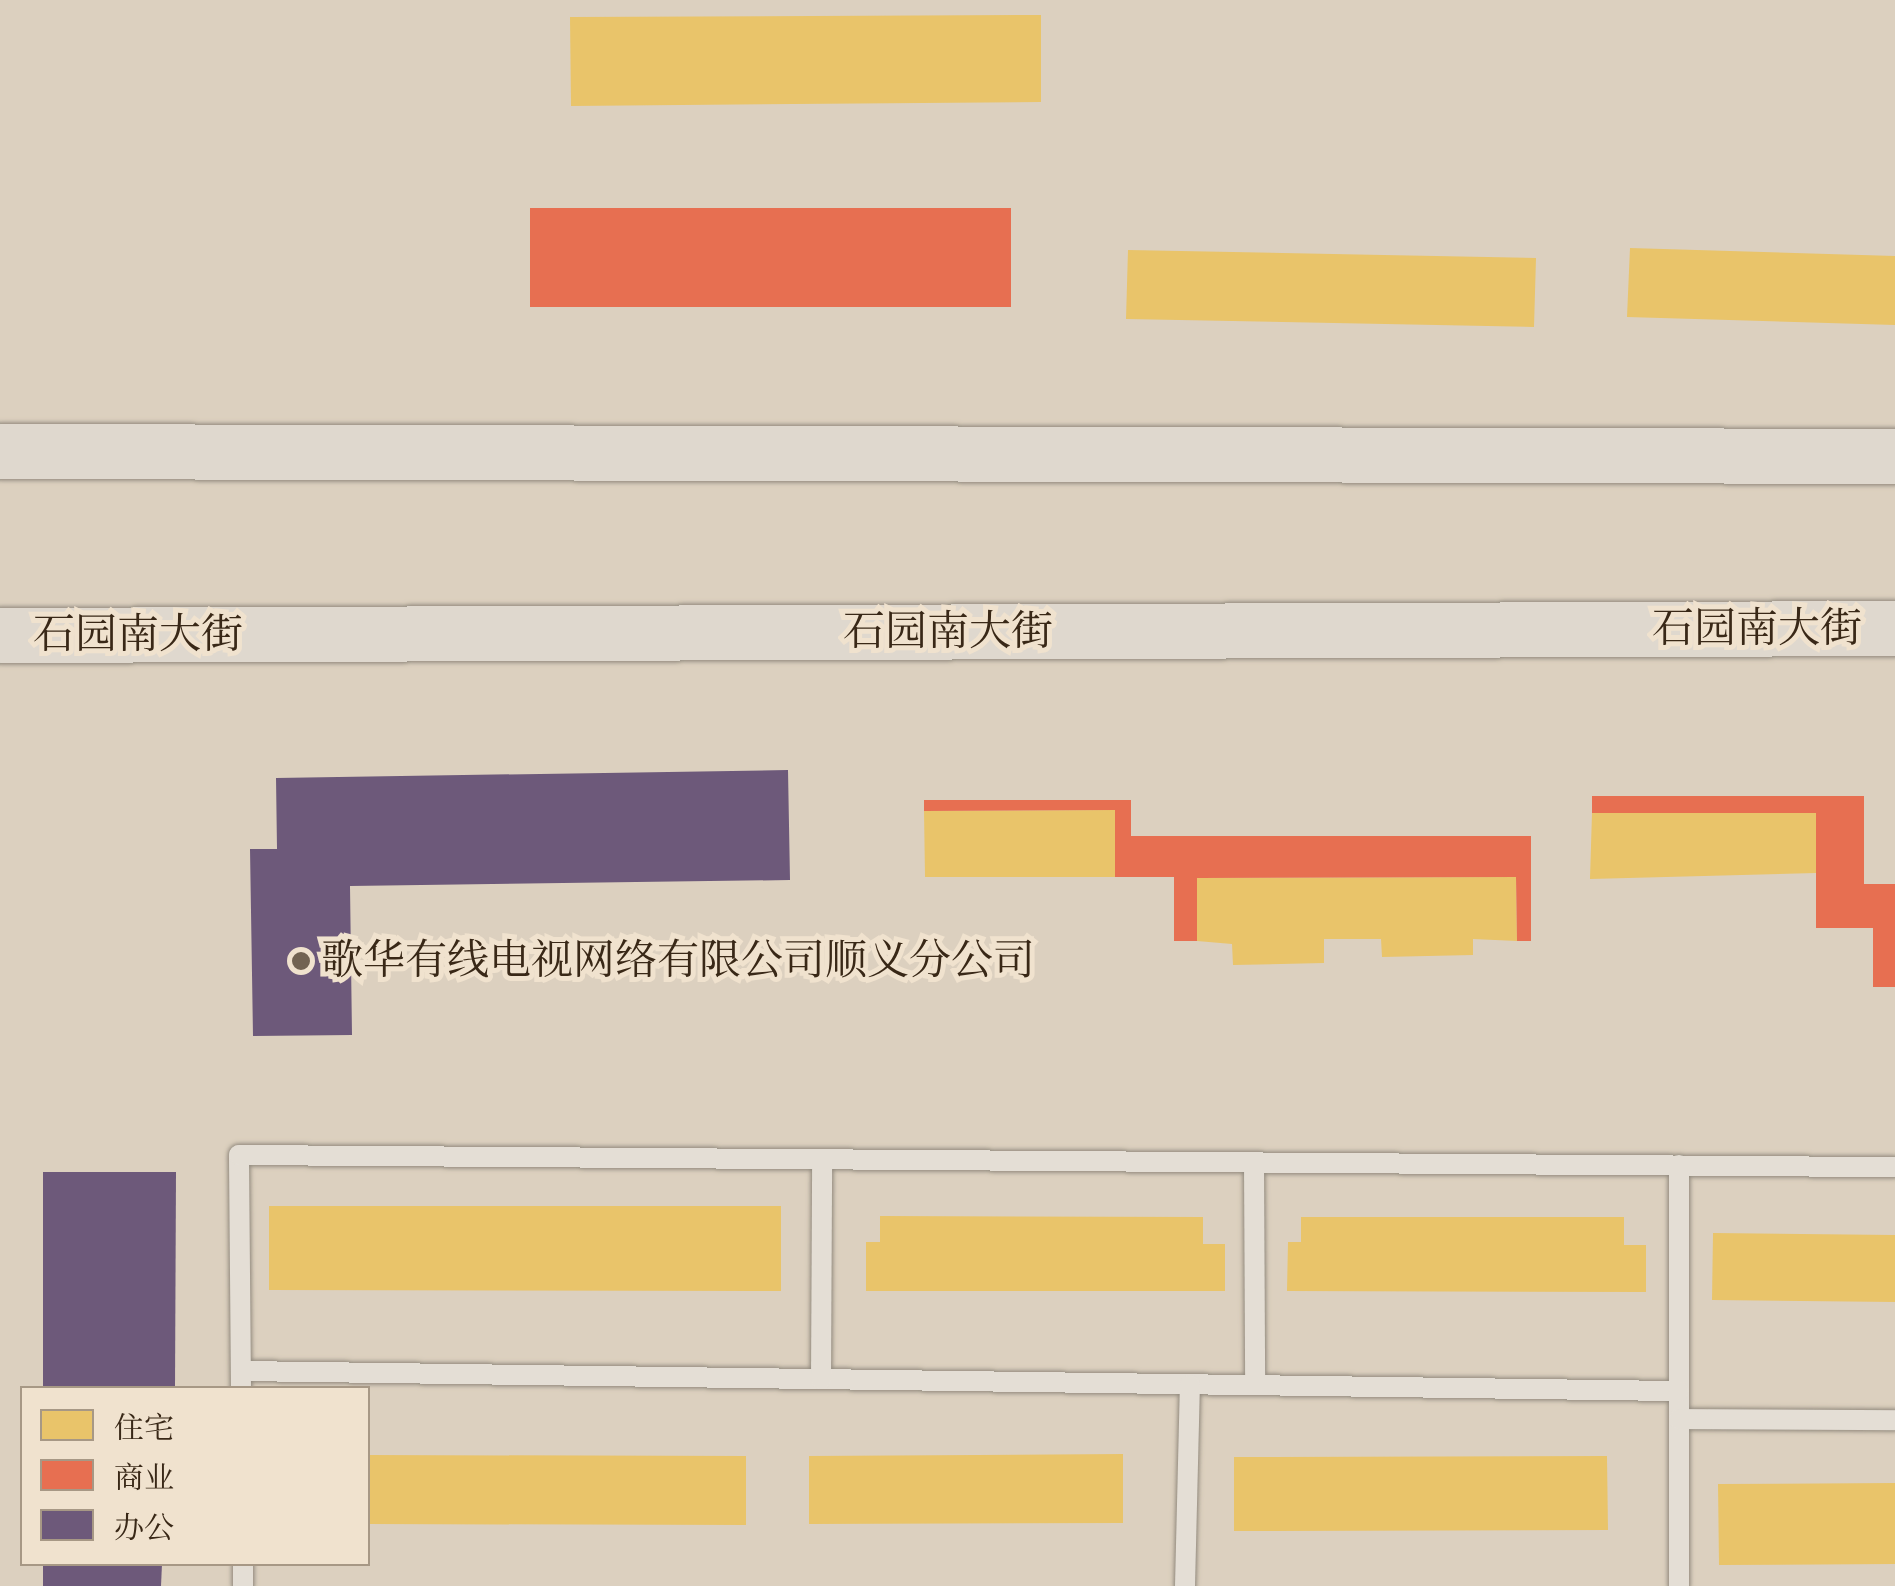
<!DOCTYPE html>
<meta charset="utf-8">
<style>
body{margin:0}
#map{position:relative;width:1895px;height:1586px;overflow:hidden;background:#dcd0bf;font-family:"IM FELL Double Pica","Noto Serif SC",serif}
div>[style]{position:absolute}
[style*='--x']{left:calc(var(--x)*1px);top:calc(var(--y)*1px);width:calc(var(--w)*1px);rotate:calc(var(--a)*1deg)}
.homes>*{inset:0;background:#e9c46a}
.shops>*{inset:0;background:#e76f51}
.offices>*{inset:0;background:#6d597a}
.roads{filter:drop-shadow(0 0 2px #938b7f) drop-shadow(0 0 2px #938b7f)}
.service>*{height:20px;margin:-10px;padding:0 10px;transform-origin:10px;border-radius:10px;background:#e4ded5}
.primary>*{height:55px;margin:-27.5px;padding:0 27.5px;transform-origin:27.5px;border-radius:27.5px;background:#dfd8ce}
.dots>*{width:28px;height:28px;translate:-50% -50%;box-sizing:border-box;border:5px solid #f0e2ce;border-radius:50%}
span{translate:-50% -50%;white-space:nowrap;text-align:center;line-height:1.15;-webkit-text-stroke:10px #f0e2ce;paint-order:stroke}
.street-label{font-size:42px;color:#392817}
.poi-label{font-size:42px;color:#392817}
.left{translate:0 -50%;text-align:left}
.legend{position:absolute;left:20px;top:1386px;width:350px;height:180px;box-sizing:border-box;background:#f0e2ce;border:2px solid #a79885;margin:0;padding:12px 18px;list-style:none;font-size:30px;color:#392817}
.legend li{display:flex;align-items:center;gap:20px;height:50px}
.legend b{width:50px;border:2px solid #a79885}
</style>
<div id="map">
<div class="homes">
<i style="clip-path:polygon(1041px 15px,1041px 102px,571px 106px,570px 17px)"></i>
<i style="clip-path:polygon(1630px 248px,1895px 256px,1895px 325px,1627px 317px)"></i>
<i style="clip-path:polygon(1128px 250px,1536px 258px,1534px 327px,1126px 319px)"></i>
<i style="clip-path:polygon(1115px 810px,1115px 877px,925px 877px,924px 811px)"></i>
<i style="clip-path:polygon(1592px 813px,1816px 813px,1816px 873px,1590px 879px)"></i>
<i style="clip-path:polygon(1516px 877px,1517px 941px,1473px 939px,1473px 955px,1382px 957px,1381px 939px,1324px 939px,1324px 963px,1233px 965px,1232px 944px,1197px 941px,1197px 878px)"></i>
<i style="clip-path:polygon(269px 1206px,781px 1206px,781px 1291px,269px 1290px)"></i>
<i style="clip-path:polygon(880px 1216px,1203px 1217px,1203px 1244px,1225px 1244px,1225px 1291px,866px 1291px,866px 1242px,880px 1242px)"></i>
<i style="clip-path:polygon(1301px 1217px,1624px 1217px,1624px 1245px,1646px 1245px,1646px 1292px,1287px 1291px,1288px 1242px,1301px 1242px)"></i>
<i style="clip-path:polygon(1713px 1233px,1895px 1235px,1895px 1302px,1712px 1300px)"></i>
<i style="clip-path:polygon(1123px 1454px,1123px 1523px,809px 1524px,809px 1456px)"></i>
<i style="clip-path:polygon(368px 1455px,746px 1456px,746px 1525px,368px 1524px)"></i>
<i style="clip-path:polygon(1607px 1456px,1608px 1530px,1234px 1531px,1234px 1457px)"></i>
<i style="clip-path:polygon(1895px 1483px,1895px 1564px,1719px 1565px,1718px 1484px)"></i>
</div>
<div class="shops">
<i style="clip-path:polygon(530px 208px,1011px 208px,1011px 307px,530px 307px)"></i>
<i style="clip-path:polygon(1592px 796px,1864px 796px,1864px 884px,1895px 884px,1895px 987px,1873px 987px,1873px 928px,1816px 928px,1816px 813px,1592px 813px)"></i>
<i style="clip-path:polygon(924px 800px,1131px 800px,1131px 836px,1531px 836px,1531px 941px,1517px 941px,1516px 877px,1197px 878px,1197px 941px,1174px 941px,1174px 877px,1115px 877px,1115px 810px,924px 811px)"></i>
</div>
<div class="offices">
<i style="clip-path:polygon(788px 770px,790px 880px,350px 886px,352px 1035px,253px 1036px,250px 849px,277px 849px,276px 778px)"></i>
<i style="clip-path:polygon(43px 1172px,176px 1172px,175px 1388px,43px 1388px)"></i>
<i style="clip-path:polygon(43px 1564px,162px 1564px,161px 1586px,43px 1586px)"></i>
</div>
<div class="roads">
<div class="service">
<i style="--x:1254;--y:1162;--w:223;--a:89.7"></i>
<i style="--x:1679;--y:1165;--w:421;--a:90"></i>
<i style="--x:241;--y:1371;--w:1438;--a:0.8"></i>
<i style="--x:821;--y:1379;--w:219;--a:-89.7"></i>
<i style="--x:241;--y:1388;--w:233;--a:-90.5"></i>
<i style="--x:239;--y:1155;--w:1656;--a:0.42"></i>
<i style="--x:1679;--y:1419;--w:216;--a:0.3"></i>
<i style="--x:243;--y:1564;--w:22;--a:90"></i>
<i style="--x:1185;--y:1586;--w:201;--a:-88.6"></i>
</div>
<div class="primary">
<i style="--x:0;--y:451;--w:1895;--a:0.15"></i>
<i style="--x:0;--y:635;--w:1895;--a:-0.21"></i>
</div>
</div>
<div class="dots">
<i style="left:301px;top:961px;background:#726352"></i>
</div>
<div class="street-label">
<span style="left:1757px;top:629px">石园南大街</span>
<span style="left:948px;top:632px">石园南大街</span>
<span style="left:138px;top:635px">石园南大街</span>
</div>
<div class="poi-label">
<span class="left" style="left:321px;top:961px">歌华有线电视网络有限公司顺义分公司</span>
</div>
<ul class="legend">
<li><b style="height:28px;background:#e9c46a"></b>住宅</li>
<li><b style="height:28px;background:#e76f51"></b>商业</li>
<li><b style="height:28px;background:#6d597a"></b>办公</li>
</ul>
</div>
